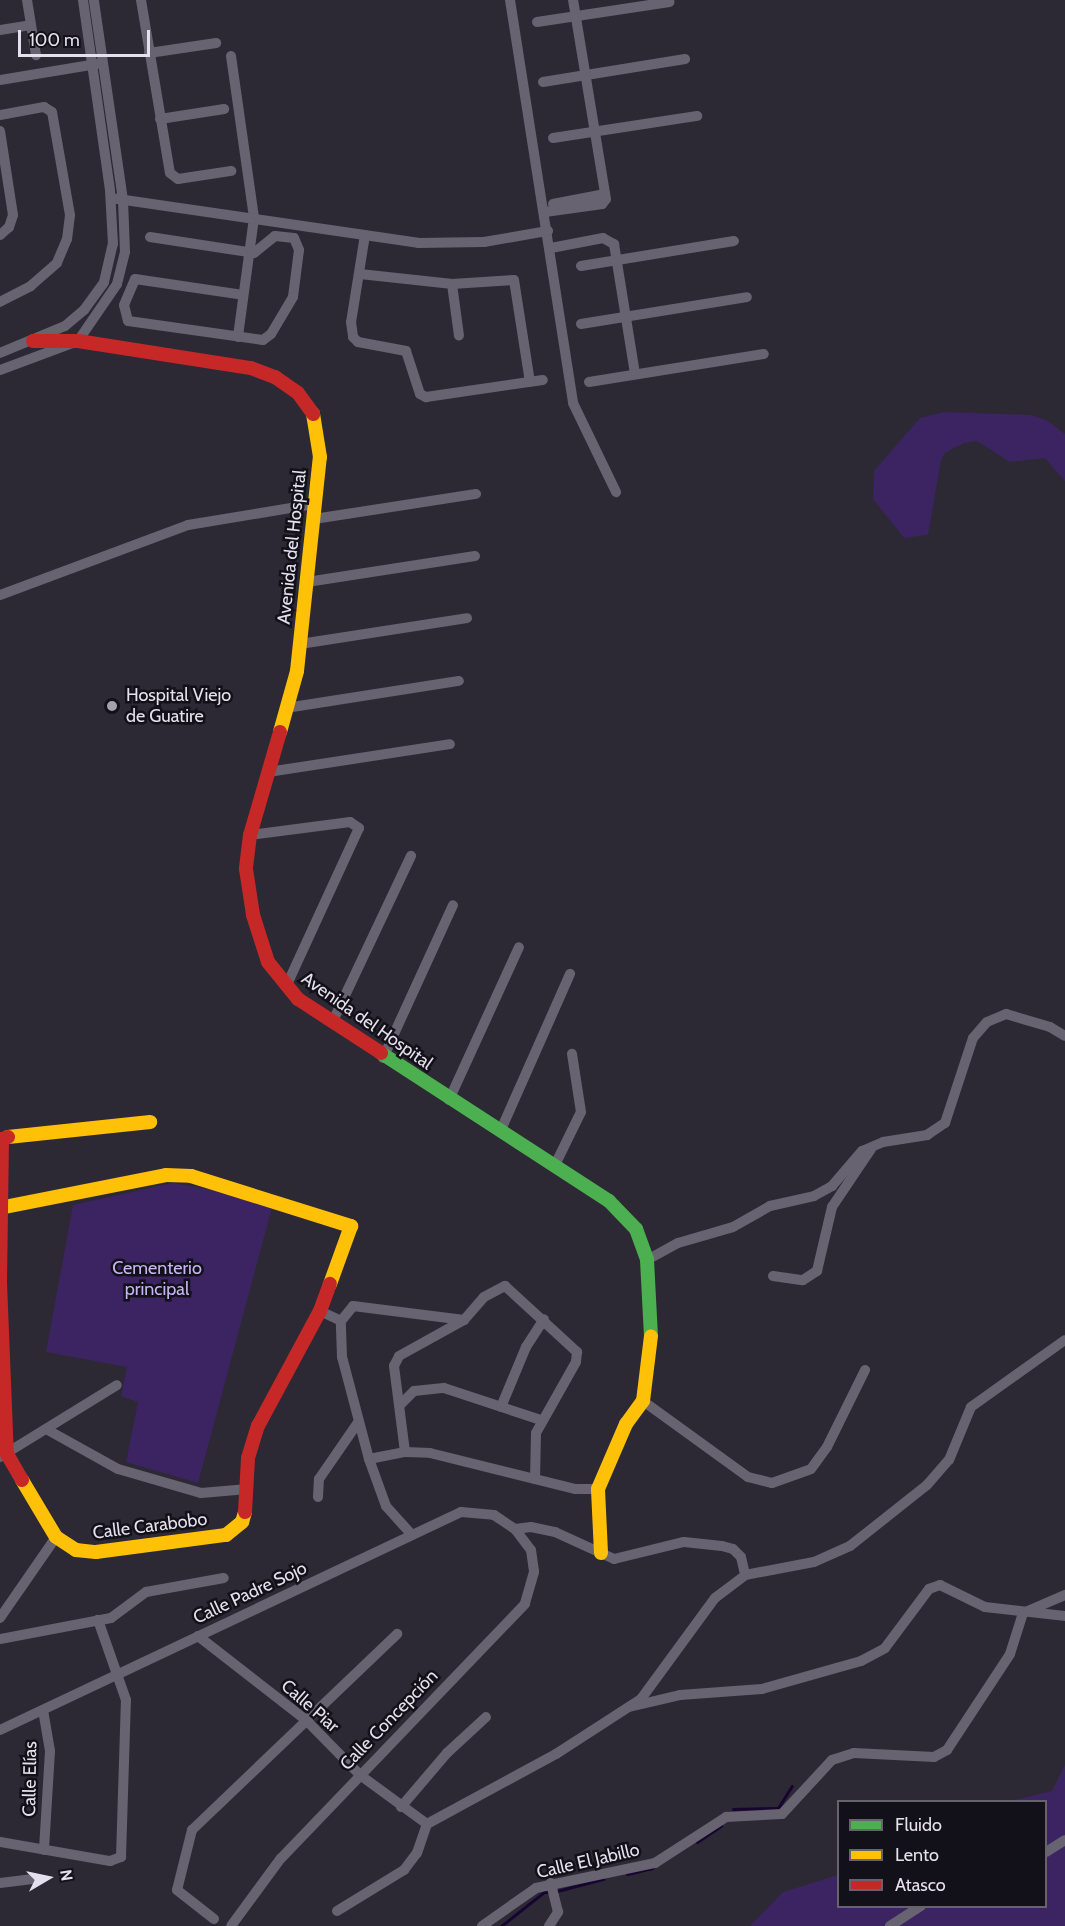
<!DOCTYPE html>
<meta charset="utf-8">
<style>
body{margin:0}
#map{position:relative;width:1065px;height:1926px;overflow:hidden;background:#2c2934;font-family:Cabin,sans-serif}
div>[style]{position:absolute}
[style*='--x']{left:calc(var(--x)*1px);top:calc(var(--y)*1px);width:calc(var(--w)*1px);rotate:calc(var(--a)*1deg)}
.green>*{inset:0;background:#3c2361}
.stream>*{height:3px;margin:-1.5px;padding:0 1.5px;transform-origin:1.5px;border-radius:1.5px;background:#170430}
.street>*{height:10px;margin:-5px;padding:0 5px;transform-origin:5px;border-radius:5px;background:#676370}
.fast>*{height:14px;margin:-7px;padding:0 7px;transform-origin:7px;border-radius:7px;background:#4caf50}
.slow>*{height:14px;margin:-7px;padding:0 7px;transform-origin:7px;border-radius:7px;background:#ffc107}
.jam>*{height:14px;margin:-7px;padding:0 7px;transform-origin:7px;border-radius:7px;background:#c62828}
.dots>*{width:16px;height:16px;translate:-50% -50%;box-sizing:border-box;border:3px solid #121018;border-radius:50%}
span{translate:-50% -50%;white-space:nowrap;text-align:center;line-height:1.15;-webkit-text-stroke:5px #121018;paint-order:stroke}
.street-label{font-size:18px;color:#e4e0ed}
.poi-label{font-size:18px;color:#e4e0ed}
.left{translate:0 -50%;text-align:left}
.park-label{font-size:18px;color:#c7b4f4}
.legend{position:absolute;left:837px;top:1800px;width:210px;height:108px;box-sizing:border-box;background:#121018;border:2px solid #66636d;margin:0;padding:8px 10px;list-style:none;font-size:18px;color:#e4e0ed}
.legend li{display:flex;align-items:center;gap:12px;height:30px}
.legend b{width:30px;border:2px solid #66636d}
.north{position:absolute;left:18px;top:1848px;width:60px;height:60px;-webkit-text-stroke:4px #121018;paint-order:stroke;rotate:81deg;font-size:16px;font-weight:700;line-height:24px;text-align:center;color:#e4e0ed}
.north::after{content:'';display:block;margin:auto;width:21px;height:27px;background:#e4e0ed;clip-path:polygon(50% 0,100% 100%,50% 72%,0 100%)}
.scale{position:absolute;left:18px;top:30px;width:132px;height:27px;box-sizing:border-box;border:3px solid #e4e0ed;border-top:0;padding-left:8px;font-size:18px;line-height:21px;white-space:nowrap;color:#e4e0ed;-webkit-text-stroke:4px #121018;paint-order:stroke}
</style>
<div id="map">
<div class="green">
<i style="clip-path:polygon(944px 412px,1031px 415px,1046px 420px,1065px 434px,1065px 481px,1045px 458px,1010px 462px,977px 441px,964px 443px,945px 453px,941px 460px,928px 535px,904px 538px,873px 499px,874px 471px,920px 418px)"></i>
<i style="clip-path:polygon(172px 1183px,274px 1200px,198px 1483px,126px 1462px,138px 1402px,121px 1396px,127px 1367px,46px 1352px,73px 1205px)"></i>
<i style="clip-path:polygon(1065px 1765px,1065px 1926px,750px 1926px,783px 1892px,838px 1875px,838px 1906px,1046px 1906px,1046px 1802px,1010px 1801px,1052px 1791px)"></i>
</div>
<div class="stream">
<i style="--x:733;--y:1809;--w:45;--a:-1.3"></i>
<i style="--x:778;--y:1808;--w:26;--a:-58"></i>
<i style="--x:697;--y:1842;--w:29;--a:-34"></i>
<i style="--x:627;--y:1874;--w:26;--a:-13"></i>
<i style="--x:557;--y:1891;--w:48;--a:-14.6"></i>
<i style="--x:501;--y:1926;--w:55;--a:-38.3"></i>
<i style="--x:544;--y:1892;--w:6;--a:0"></i>
</div>
<div class="street">
<i style="--x:27;--y:0;--w:56;--a:80.7"></i>
<i style="--x:141;--y:0;--w:175;--a:80.5"></i>
<i style="--x:170;--y:173;--w:10;--a:37"></i>
<i style="--x:178;--y:179;--w:54;--a:-8.6"></i>
<i style="--x:510;--y:0;--w:408;--a:81.1"></i>
<i style="--x:573;--y:403;--w:99;--a:64.2"></i>
<i style="--x:537;--y:22;--w:134;--a:-8.6"></i>
<i style="--x:0;--y:30;--w:31;--a:-9"></i>
<i style="--x:149;--y:53;--w:68;--a:-8.5"></i>
<i style="--x:231;--y:56;--w:164;--a:81.9"></i>
<i style="--x:254;--y:218;--w:120;--a:97.7"></i>
<i style="--x:0;--y:80;--w:98;--a:-9.4"></i>
<i style="--x:543;--y:82;--w:144;--a:-9.2"></i>
<i style="--x:0;--y:115;--w:45;--a:-10.3"></i>
<i style="--x:44;--y:107;--w:9;--a:32"></i>
<i style="--x:52;--y:112;--w:105;--a:80.1"></i>
<i style="--x:70;--y:215;--w:24;--a:97"></i>
<i style="--x:67;--y:239;--w:26;--a:113"></i>
<i style="--x:57;--y:263;--w:35;--a:139"></i>
<i style="--x:31;--y:286;--w:35;--a:153"></i>
<i style="--x:160;--y:119;--w:65;--a:-8.9"></i>
<i style="--x:0;--y:131;--w:85;--a:81.2"></i>
<i style="--x:13;--y:215;--w:13;--a:108"></i>
<i style="--x:9;--y:227;--w:12;--a:138"></i>
<i style="--x:553;--y:138;--w:146;--a:-8.7"></i>
<i style="--x:111;--y:198;--w:310;--a:8.3"></i>
<i style="--x:418;--y:243;--w:66;--a:-0.9"></i>
<i style="--x:484;--y:242;--w:65;--a:-9.8"></i>
<i style="--x:553;--y:204;--w:53;--a:-10.9"></i>
<i style="--x:545;--y:212;--w:58;--a:-8"></i>
<i style="--x:602;--y:204;--w:6;--a:-51"></i>
<i style="--x:606;--y:199;--w:202;--a:-99.4"></i>
<i style="--x:365;--y:235;--w:88;--a:99.1"></i>
<i style="--x:351;--y:322;--w:15;--a:82"></i>
<i style="--x:353;--y:337;--w:7;--a:45"></i>
<i style="--x:358;--y:342;--w:49;--a:10.6"></i>
<i style="--x:406;--y:351;--w:45;--a:72"></i>
<i style="--x:420;--y:394;--w:7;--a:27"></i>
<i style="--x:426;--y:397;--w:118;--a:-8.3"></i>
<i style="--x:150;--y:237;--w:105;--a:8.7"></i>
<i style="--x:254;--y:253;--w:27;--a:-39"></i>
<i style="--x:275;--y:236;--w:19;--a:6"></i>
<i style="--x:294;--y:238;--w:13;--a:67"></i>
<i style="--x:299;--y:250;--w:47;--a:97.3"></i>
<i style="--x:293;--y:297;--w:43;--a:120.7"></i>
<i style="--x:271;--y:334;--w:10;--a:143"></i>
<i style="--x:263;--y:340;--w:136;--a:-172"></i>
<i style="--x:128;--y:321;--w:16;--a:-104"></i>
<i style="--x:124;--y:305;--w:28;--a:-67"></i>
<i style="--x:135;--y:279;--w:109;--a:8.4"></i>
<i style="--x:551;--y:248;--w:53;--a:-10.9"></i>
<i style="--x:603;--y:238;--w:13;--a:29"></i>
<i style="--x:614;--y:244;--w:132;--a:80.8"></i>
<i style="--x:581;--y:266;--w:155;--a:-9.3"></i>
<i style="--x:360;--y:274;--w:93;--a:6.2"></i>
<i style="--x:452;--y:284;--w:62;--a:-3.7"></i>
<i style="--x:514;--y:280;--w:103;--a:81.1"></i>
<i style="--x:452;--y:284;--w:52;--a:82.3"></i>
<i style="--x:581;--y:324;--w:168;--a:-9.2"></i>
<i style="--x:0;--y:353;--w:70;--a:-22.6"></i>
<i style="--x:65;--y:326;--w:25;--a:-40"></i>
<i style="--x:84;--y:310;--w:34;--a:-54"></i>
<i style="--x:104;--y:282;--w:39;--a:-77"></i>
<i style="--x:113;--y:244;--w:54;--a:-93.2"></i>
<i style="--x:110;--y:190;--w:192;--a:-98.1"></i>
<i style="--x:0;--y:370;--w:83;--a:-20.4"></i>
<i style="--x:78;--y:341;--w:69;--a:-55.6"></i>
<i style="--x:117;--y:284;--w:33;--a:-76"></i>
<i style="--x:125;--y:252;--w:52;--a:-92.2"></i>
<i style="--x:123;--y:200;--w:202;--a:-98.3"></i>
<i style="--x:589;--y:382;--w:177;--a:-9.1"></i>
<i style="--x:314;--y:519;--w:164;--a:-8.8"></i>
<i style="--x:307;--y:582;--w:170;--a:-8.8"></i>
<i style="--x:0;--y:595;--w:201;--a:-20.4"></i>
<i style="--x:188;--y:525;--w:129;--a:-9.4"></i>
<i style="--x:300;--y:644;--w:169;--a:-8.8"></i>
<i style="--x:286;--y:708;--w:175;--a:-8.9"></i>
<i style="--x:268;--y:772;--w:184;--a:-8.7"></i>
<i style="--x:250;--y:835;--w:101;--a:-7.4"></i>
<i style="--x:350;--y:822;--w:11;--a:34"></i>
<i style="--x:359;--y:828;--w:175;--a:114.7"></i>
<i style="--x:332;--y:1023;--w:185;--a:-64.7"></i>
<i style="--x:383;--y:1058;--w:168;--a:-65.4"></i>
<i style="--x:449;--y:1100;--w:168;--a:-65.4"></i>
<i style="--x:500;--y:1132;--w:173;--a:-66.1"></i>
<i style="--x:554;--y:1167;--w:61;--a:-63.9"></i>
<i style="--x:581;--y:1112;--w:59;--a:-98.8"></i>
<i style="--x:647;--y:1260;--w:35;--a:-29"></i>
<i style="--x:678;--y:1243;--w:57;--a:-16.2"></i>
<i style="--x:733;--y:1227;--w:43;--a:-29.6"></i>
<i style="--x:770;--y:1206;--w:45;--a:-12.8"></i>
<i style="--x:814;--y:1196;--w:21;--a:-29"></i>
<i style="--x:832;--y:1186;--w:46;--a:-49.4"></i>
<i style="--x:862;--y:1151;--w:23;--a:-23"></i>
<i style="--x:883;--y:1142;--w:45;--a:-9"></i>
<i style="--x:927;--y:1135;--w:22;--a:-34"></i>
<i style="--x:945;--y:1123;--w:89;--a:-71.8"></i>
<i style="--x:973;--y:1038;--w:21;--a:-49"></i>
<i style="--x:987;--y:1022;--w:21;--a:-23"></i>
<i style="--x:1006;--y:1014;--w:46;--a:16.5"></i>
<i style="--x:1050;--y:1027;--w:17;--a:31"></i>
<i style="--x:773;--y:1276;--w:30;--a:8"></i>
<i style="--x:803;--y:1280;--w:17;--a:-33"></i>
<i style="--x:817;--y:1271;--w:66;--a:-76.8"></i>
<i style="--x:832;--y:1207;--w:70;--a:-56.1"></i>
<i style="--x:320;--y:1311;--w:23;--a:25"></i>
<i style="--x:643;--y:1401;--w:130;--a:35.9"></i>
<i style="--x:748;--y:1477;--w:25;--a:14"></i>
<i style="--x:772;--y:1483;--w:41;--a:-19.7"></i>
<i style="--x:811;--y:1469;--w:27;--a:-54"></i>
<i style="--x:827;--y:1447;--w:86;--a:-63.7"></i>
<i style="--x:401;--y:1404;--w:18;--a:-45"></i>
<i style="--x:414;--y:1391;--w:30;--a:-6"></i>
<i style="--x:444;--y:1388;--w:102;--a:18.3"></i>
<i style="--x:501;--y:1407;--w:65;--a:-67.4"></i>
<i style="--x:526;--y:1347;--w:33;--a:-57"></i>
<i style="--x:46;--y:1429;--w:82;--a:29.1"></i>
<i style="--x:118;--y:1469;--w:86;--a:16.1"></i>
<i style="--x:201;--y:1493;--w:47;--a:-4.9"></i>
<i style="--x:405;--y:1452;--w:87;--a:-97.3"></i>
<i style="--x:394;--y:1366;--w:11;--a:-63"></i>
<i style="--x:399;--y:1356;--w:74;--a:-29"></i>
<i style="--x:464;--y:1320;--w:30;--a:-49"></i>
<i style="--x:484;--y:1297;--w:24;--a:-28"></i>
<i style="--x:505;--y:1286;--w:98;--a:42.5"></i>
<i style="--x:577;--y:1352;--w:10;--a:96"></i>
<i style="--x:576;--y:1362;--w:81;--a:119.4"></i>
<i style="--x:536;--y:1433;--w:46;--a:91.2"></i>
<i style="--x:0;--y:1457;--w:137;--a:-31.6"></i>
<i style="--x:369;--y:1459;--w:37;--a:-11"></i>
<i style="--x:405;--y:1452;--w:25;--a:2"></i>
<i style="--x:430;--y:1453;--w:149;--a:13.9"></i>
<i style="--x:575;--y:1489;--w:23;--a:0"></i>
<i style="--x:318;--y:1497;--w:18;--a:-87"></i>
<i style="--x:319;--y:1479;--w:70;--a:-55.4"></i>
<i style="--x:515;--y:1529;--w:16;--a:-7"></i>
<i style="--x:531;--y:1527;--w:25;--a:12"></i>
<i style="--x:555;--y:1532;--w:65;--a:24.6"></i>
<i style="--x:614;--y:1559;--w:72;--a:-13.7"></i>
<i style="--x:684;--y:1542;--w:38;--a:6"></i>
<i style="--x:722;--y:1546;--w:11;--a:15"></i>
<i style="--x:733;--y:1549;--w:11;--a:45"></i>
<i style="--x:741;--y:1557;--w:18;--a:77"></i>
<i style="--x:412;--y:1535;--w:39;--a:-132"></i>
<i style="--x:386;--y:1506;--w:50;--a:-109.9"></i>
<i style="--x:369;--y:1459;--w:106;--a:-104.8"></i>
<i style="--x:342;--y:1357;--w:36;--a:-92"></i>
<i style="--x:341;--y:1321;--w:19;--a:-51"></i>
<i style="--x:353;--y:1306;--w:112;--a:7.2"></i>
<i style="--x:0;--y:1618;--w:98;--a:-55.3"></i>
<i style="--x:198;--y:1636;--w:138;--a:37.9"></i>
<i style="--x:307;--y:1721;--w:76;--a:45.5"></i>
<i style="--x:360;--y:1775;--w:83;--a:36.2"></i>
<i style="--x:0;--y:1639;--w:113;--a:-10.7"></i>
<i style="--x:111;--y:1618;--w:44;--a:-36.6"></i>
<i style="--x:146;--y:1592;--w:79;--a:-10.2"></i>
<i style="--x:629;--y:1707;--w:52;--a:-13.2"></i>
<i style="--x:680;--y:1695;--w:82;--a:-4.2"></i>
<i style="--x:762;--y:1689;--w:103;--a:-15.8"></i>
<i style="--x:861;--y:1661;--w:27;--a:-28"></i>
<i style="--x:885;--y:1648;--w:74;--a:-53.3"></i>
<i style="--x:929;--y:1589;--w:12;--a:-20"></i>
<i style="--x:940;--y:1585;--w:50;--a:26.1"></i>
<i style="--x:985;--y:1607;--w:81;--a:6.4"></i>
<i style="--x:43;--y:1710;--w:42;--a:80.3"></i>
<i style="--x:50;--y:1751;--w:99;--a:93.5"></i>
<i style="--x:0;--y:1730;--w:510;--a:-25.31"></i>
<i style="--x:461;--y:1512;--w:33;--a:5"></i>
<i style="--x:494;--y:1515;--w:25;--a:34"></i>
<i style="--x:515;--y:1529;--w:26;--a:53"></i>
<i style="--x:531;--y:1550;--w:22;--a:82"></i>
<i style="--x:534;--y:1572;--w:33;--a:106"></i>
<i style="--x:525;--y:1604;--w:352;--a:133.8"></i>
<i style="--x:281;--y:1858;--w:84;--a:126.3"></i>
<i style="--x:401;--y:1807;--w:71;--a:-49.6"></i>
<i style="--x:447;--y:1753;--w:53;--a:-42.7"></i>
<i style="--x:427;--y:1824;--w:147;--a:-28.5"></i>
<i style="--x:556;--y:1754;--w:101;--a:-32.9"></i>
<i style="--x:641;--y:1699;--w:125;--a:-53.8"></i>
<i style="--x:715;--y:1598;--w:38;--a:-37"></i>
<i style="--x:745;--y:1575;--w:70;--a:-10.7"></i>
<i style="--x:814;--y:1562;--w:39;--a:-24"></i>
<i style="--x:850;--y:1546;--w:98;--a:-38.4"></i>
<i style="--x:927;--y:1485;--w:33;--a:-49"></i>
<i style="--x:949;--y:1460;--w:57;--a:-67.5"></i>
<i style="--x:971;--y:1407;--w:115;--a:-35.5"></i>
<i style="--x:0;--y:1842;--w:112;--a:9.8"></i>
<i style="--x:110;--y:1861;--w:12;--a:-20"></i>
<i style="--x:121;--y:1857;--w:157;--a:-88.2"></i>
<i style="--x:126;--y:1700;--w:85;--a:-109.3"></i>
<i style="--x:1046;--y:1852;--w:22;--a:-32"></i>
<i style="--x:0;--y:1883;--w:35;--a:-7"></i>
<i style="--x:337;--y:1911;--w:79;--a:-31.5"></i>
<i style="--x:404;--y:1870;--w:21;--a:-53"></i>
<i style="--x:417;--y:1853;--w:31;--a:-71"></i>
<i style="--x:214;--y:1919;--w:47;--a:-141.9"></i>
<i style="--x:177;--y:1890;--w:62;--a:-76"></i>
<i style="--x:192;--y:1830;--w:284;--a:-43.7"></i>
<i style="--x:482;--y:1926;--w:66;--a:-35.1"></i>
<i style="--x:536;--y:1888;--w:122;--a:-11.9"></i>
<i style="--x:655;--y:1863;--w:85;--a:-32.9"></i>
<i style="--x:726;--y:1817;--w:56;--a:-3.1"></i>
<i style="--x:782;--y:1814;--w:74;--a:-47.2"></i>
<i style="--x:832;--y:1760;--w:23;--a:-18"></i>
<i style="--x:854;--y:1753;--w:80;--a:2.9"></i>
<i style="--x:934;--y:1757;--w:15;--a:-28"></i>
<i style="--x:947;--y:1750;--w:115;--a:-56.7"></i>
<i style="--x:1010;--y:1654;--w:43;--a:-72.4"></i>
<i style="--x:1023;--y:1613;--w:46;--a:-23.2"></i>
<i style="--x:549;--y:1926;--w:17;--a:-57"></i>
<i style="--x:558;--y:1912;--w:30;--a:-104"></i>
<i style="--x:890;--y:1926;--w:37;--a:-33"></i>
</div>
<div class="fast">
<i style="--x:381;--y:1053;--w:272;--a:33"></i>
<i style="--x:609;--y:1201;--w:39;--a:46"></i>
<i style="--x:636;--y:1229;--w:33;--a:70"></i>
<i style="--x:647;--y:1260;--w:76;--a:87"></i>
</div>
<div class="slow">
<i style="--x:280;--y:732;--w:63;--a:-74.4"></i>
<i style="--x:297;--y:671;--w:215;--a:-83.9"></i>
<i style="--x:320;--y:457;--w:44;--a:-99.2"></i>
<i style="--x:8;--y:1137;--w:143;--a:-6"></i>
<i style="--x:0;--y:1208;--w:169;--a:-11.2"></i>
<i style="--x:166;--y:1175;--w:25;--a:2"></i>
<i style="--x:191;--y:1176;--w:168;--a:17.4"></i>
<i style="--x:351;--y:1226;--w:62;--a:109.9"></i>
<i style="--x:22;--y:1480;--w:66;--a:59.2"></i>
<i style="--x:56;--y:1537;--w:24;--a:33"></i>
<i style="--x:76;--y:1550;--w:20;--a:6"></i>
<i style="--x:96;--y:1552;--w:131;--a:-7.5"></i>
<i style="--x:226;--y:1535;--w:21;--a:-39"></i>
<i style="--x:242;--y:1522;--w:10;--a:-73"></i>
<i style="--x:601;--y:1553;--w:64;--a:-92.7"></i>
<i style="--x:598;--y:1489;--w:71;--a:-66.7"></i>
<i style="--x:626;--y:1424;--w:29;--a:-54"></i>
<i style="--x:643;--y:1401;--w:65;--a:-83"></i>
</div>
<div class="jam">
<i style="--x:33;--y:341;--w:45;--a:0"></i>
<i style="--x:78;--y:341;--w:175;--a:8.9"></i>
<i style="--x:251;--y:368;--w:26;--a:21"></i>
<i style="--x:275;--y:377;--w:28;--a:35"></i>
<i style="--x:298;--y:393;--w:26;--a:54"></i>
<i style="--x:280;--y:732;--w:107;--a:106.2"></i>
<i style="--x:250;--y:835;--w:34;--a:97"></i>
<i style="--x:246;--y:869;--w:47;--a:81.3"></i>
<i style="--x:253;--y:915;--w:49;--a:72.3"></i>
<i style="--x:268;--y:962;--w:48;--a:51"></i>
<i style="--x:298;--y:999;--w:99;--a:33"></i>
<i style="--x:8;--y:1137;--w:6;--a:162"></i>
<i style="--x:2;--y:1139;--w:144;--a:90.8"></i>
<i style="--x:0;--y:1283;--w:171;--a:87.7"></i>
<i style="--x:7;--y:1454;--w:30;--a:60"></i>
<i style="--x:245;--y:1512;--w:54;--a:-86.8"></i>
<i style="--x:248;--y:1458;--w:34;--a:-73"></i>
<i style="--x:258;--y:1426;--w:131;--a:-61.7"></i>
<i style="--x:320;--y:1311;--w:29;--a:-70"></i>
</div>
<div class="dots">
<i style="left:112px;top:706px;background:#a4a0ac"></i>
</div>
<div class="street-label">
<span style="left:292px;top:547px;rotate:-84deg">Avenida del Hospital</span>
<span style="left:367px;top:1021px;rotate:35deg">Avenida del Hospital</span>
<span style="left:150px;top:1526px;rotate:-7deg">Calle Carabobo</span>
<span style="left:250px;top:1593px;rotate:-25deg">Calle Padre Sojo</span>
<span style="left:310px;top:1706px;rotate:41deg">Calle Piar</span>
<span style="left:389px;top:1720px;rotate:-46deg">Calle Concepción</span>
<span style="left:30px;top:1779px;rotate:-89deg">Calle Elías</span>
<span style="left:588px;top:1861px;rotate:-13deg">Calle El Jabillo</span>
</div>
<div class="poi-label">
<span class="left" style="left:126px;top:706px">Hospital Viejo<br>de Guatire</span>
</div>
<div class="park-label">
<span style="left:157px;top:1279px">Cementerio<br>principal</span>
</div>
<ul class="legend">
<li><b style="height:8px;background:#4caf50"></b>Fluido</li>
<li><b style="height:8px;background:#ffc107"></b>Lento</li>
<li><b style="height:8px;background:#c62828"></b>Atasco</li>
</ul>
<div class="north">N</div>
<div class="scale">100 m</div>
</div>
